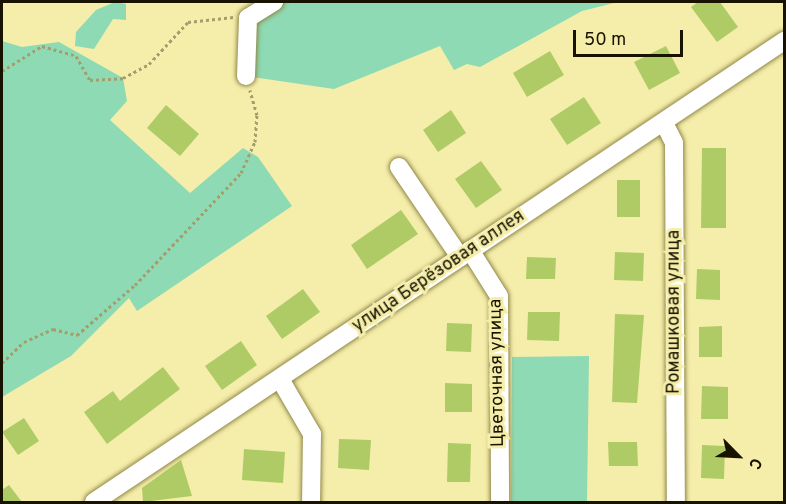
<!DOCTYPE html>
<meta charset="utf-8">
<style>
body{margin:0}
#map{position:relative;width:786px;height:504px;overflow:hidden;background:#f5edaa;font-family:Overpass,sans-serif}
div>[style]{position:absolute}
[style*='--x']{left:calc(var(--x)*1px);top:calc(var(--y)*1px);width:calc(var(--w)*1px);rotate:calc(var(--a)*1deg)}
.green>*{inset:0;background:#8ddab4}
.building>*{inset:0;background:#afcb65}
.path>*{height:3px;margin-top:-1.5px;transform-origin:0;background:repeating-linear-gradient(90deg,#a49d6c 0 3px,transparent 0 6px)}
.roads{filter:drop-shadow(0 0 2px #908848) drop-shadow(0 0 2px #908848)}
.minor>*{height:18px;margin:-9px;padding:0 9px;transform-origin:9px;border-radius:9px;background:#fff}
span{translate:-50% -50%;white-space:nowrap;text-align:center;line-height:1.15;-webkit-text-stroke:6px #f5edaa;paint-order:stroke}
.street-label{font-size:18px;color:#171300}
.frame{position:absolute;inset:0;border:3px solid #171300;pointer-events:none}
.north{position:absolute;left:708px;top:426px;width:60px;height:60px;-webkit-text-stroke:4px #f5edaa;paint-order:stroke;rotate:114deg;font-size:16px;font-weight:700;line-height:24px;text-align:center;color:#171300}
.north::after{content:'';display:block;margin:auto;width:21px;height:27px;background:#171300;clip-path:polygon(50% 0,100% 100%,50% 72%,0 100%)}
.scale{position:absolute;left:573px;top:30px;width:110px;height:27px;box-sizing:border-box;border:3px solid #171300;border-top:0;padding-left:8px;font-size:18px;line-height:21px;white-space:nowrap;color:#171300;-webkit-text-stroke:4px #f5edaa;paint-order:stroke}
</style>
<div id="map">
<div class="green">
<i style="clip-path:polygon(115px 2px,126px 4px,126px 20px,113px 19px,94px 49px,75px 46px,76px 32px,96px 10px)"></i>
<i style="clip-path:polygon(274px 2px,618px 2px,582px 11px,480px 67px,467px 64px,454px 70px,440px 46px,334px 89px,246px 76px,248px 18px)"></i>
<i style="clip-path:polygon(2px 41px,22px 47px,59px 42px,123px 78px,127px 101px,110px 120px,190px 193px,243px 148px,258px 157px,292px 206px,137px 311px,129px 298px,71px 356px,2px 397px)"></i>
<i style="clip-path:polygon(589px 356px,587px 502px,511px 502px,512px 357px)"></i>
</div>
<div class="building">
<i style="clip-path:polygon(698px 2px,720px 2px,738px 27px,717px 42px,691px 7px)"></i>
<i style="clip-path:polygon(666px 46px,680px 73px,649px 90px,634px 62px)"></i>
<i style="clip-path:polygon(550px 51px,564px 75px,527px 97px,513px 73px)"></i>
<i style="clip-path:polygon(584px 97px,601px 123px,567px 145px,550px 119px)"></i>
<i style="clip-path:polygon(166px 105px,199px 134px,180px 156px,147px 128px)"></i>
<i style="clip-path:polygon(451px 110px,466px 133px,438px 152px,423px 130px)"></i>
<i style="clip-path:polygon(702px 148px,726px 148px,726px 228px,701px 228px)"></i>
<i style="clip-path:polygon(481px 161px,502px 190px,476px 208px,455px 179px)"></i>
<i style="clip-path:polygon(617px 180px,640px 180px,640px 217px,617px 217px)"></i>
<i style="clip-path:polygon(401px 210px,418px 234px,367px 269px,351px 245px)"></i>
<i style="clip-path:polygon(615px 252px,644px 253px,643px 281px,614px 280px)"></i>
<i style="clip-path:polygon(527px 257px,556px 258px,555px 279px,526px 279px)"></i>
<i style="clip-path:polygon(697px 269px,720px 270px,720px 300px,696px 299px)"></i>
<i style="clip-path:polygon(303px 289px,320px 312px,282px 339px,266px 316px)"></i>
<i style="clip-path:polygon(528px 312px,560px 312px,559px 341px,527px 340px)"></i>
<i style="clip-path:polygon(615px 314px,644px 315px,637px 403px,612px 402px)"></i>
<i style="clip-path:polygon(447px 323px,472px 324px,471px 352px,446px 351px)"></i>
<i style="clip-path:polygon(722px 326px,722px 357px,699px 357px,699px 327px)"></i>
<i style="clip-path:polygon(241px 341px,257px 365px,222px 390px,205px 366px)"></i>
<i style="clip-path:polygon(163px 367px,180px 389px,107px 444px,84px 412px,113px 391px,120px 401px)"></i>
<i style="clip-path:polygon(445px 383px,472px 384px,472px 412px,445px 412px)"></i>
<i style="clip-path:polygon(702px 386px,728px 387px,728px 419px,701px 419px)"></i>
<i style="clip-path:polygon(24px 418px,39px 441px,18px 455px,2px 432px)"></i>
<i style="clip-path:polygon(339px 439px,371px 440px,369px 470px,338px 468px)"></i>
<i style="clip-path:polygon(608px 442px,637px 442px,638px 466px,609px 466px)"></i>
<i style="clip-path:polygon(448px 443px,471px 444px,470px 482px,447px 482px)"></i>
<i style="clip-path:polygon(702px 445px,725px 446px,724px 479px,701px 478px)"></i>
<i style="clip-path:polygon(244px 449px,285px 452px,283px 483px,242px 480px)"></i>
<i style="clip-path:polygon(181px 460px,192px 496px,143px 502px,142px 488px)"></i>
<i style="clip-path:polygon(9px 485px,22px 502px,2px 502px,2px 490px)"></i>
</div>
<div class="path">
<i style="--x:2;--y:71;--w:47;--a:-32"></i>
<i style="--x:42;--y:46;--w:35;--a:16"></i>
<i style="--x:76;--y:56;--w:28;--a:60"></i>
<i style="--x:90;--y:80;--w:33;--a:-3"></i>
<i style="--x:123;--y:78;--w:30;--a:-28"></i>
<i style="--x:149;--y:64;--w:57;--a:-47.1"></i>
<i style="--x:188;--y:22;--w:46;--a:-6.2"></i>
<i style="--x:2;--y:363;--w:30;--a:-44"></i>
<i style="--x:24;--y:342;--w:32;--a:-24"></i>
<i style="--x:53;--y:329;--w:25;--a:14"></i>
<i style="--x:77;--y:335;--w:77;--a:-40.8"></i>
<i style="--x:135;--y:285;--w:154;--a:-46.6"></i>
<i style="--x:241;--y:173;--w:34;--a:-66"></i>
<i style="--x:255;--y:142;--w:27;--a:-86"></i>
<i style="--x:257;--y:115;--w:26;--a:-106"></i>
</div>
<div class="roads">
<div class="minor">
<i style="--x:246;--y:76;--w:58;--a:-88"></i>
<i style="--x:248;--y:18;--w:31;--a:-32"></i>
<i style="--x:664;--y:123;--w:22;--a:63"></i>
<i style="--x:674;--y:143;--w:359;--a:89.7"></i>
<i style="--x:399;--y:167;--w:109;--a:55.9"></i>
<i style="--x:470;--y:250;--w:54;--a:57.8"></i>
<i style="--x:499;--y:296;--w:206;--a:89.7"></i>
<i style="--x:280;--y:379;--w:64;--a:59.8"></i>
<i style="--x:312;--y:434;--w:68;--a:90.8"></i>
<i style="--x:94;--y:502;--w:830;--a:-33.75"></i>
</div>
</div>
<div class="street-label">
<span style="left:439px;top:272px;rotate:-34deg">улица Берёзовая аллея</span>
<span style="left:675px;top:312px;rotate:-90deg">Ромашковая улица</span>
<span style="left:498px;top:373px;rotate:-91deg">Цветочная улица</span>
</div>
<div class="frame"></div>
<div class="north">С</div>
<div class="scale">50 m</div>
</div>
